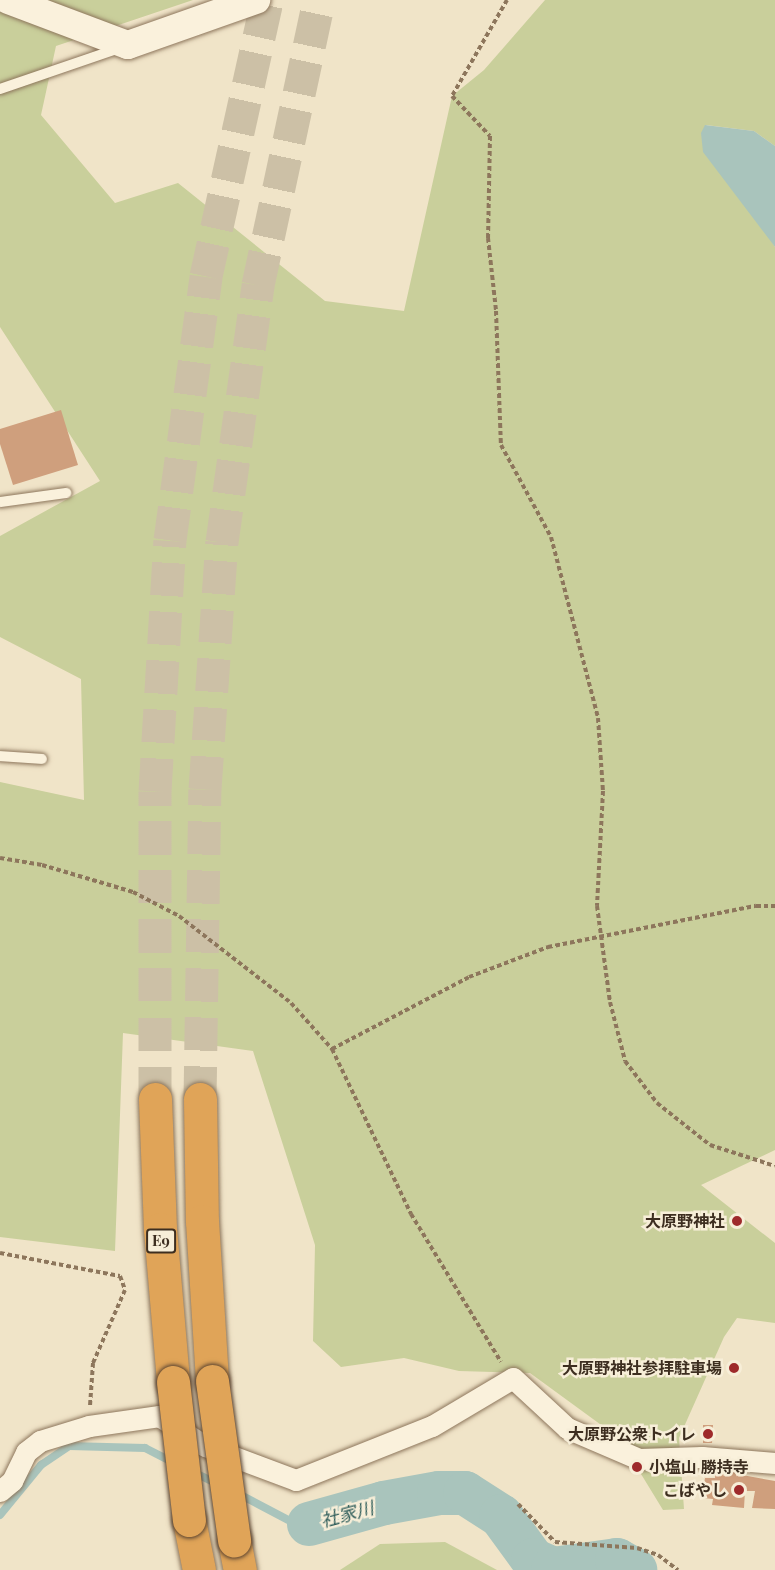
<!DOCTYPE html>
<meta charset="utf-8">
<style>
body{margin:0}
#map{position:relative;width:775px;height:1570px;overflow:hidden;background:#f0e4c8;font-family:"Playfair Display","Noto Sans JP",serif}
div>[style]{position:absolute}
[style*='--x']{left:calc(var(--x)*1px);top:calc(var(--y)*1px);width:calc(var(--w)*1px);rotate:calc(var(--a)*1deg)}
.green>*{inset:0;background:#c9cf9b}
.water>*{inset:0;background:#a9c4bc}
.stream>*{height:8px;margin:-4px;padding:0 4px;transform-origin:4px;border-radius:4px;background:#a9c4bc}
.river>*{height:44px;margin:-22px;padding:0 22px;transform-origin:22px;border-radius:22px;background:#a9c4bc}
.building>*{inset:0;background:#cf9f7d}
.highway-tunnel>*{height:33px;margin-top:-16.5px;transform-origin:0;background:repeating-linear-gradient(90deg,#ccc0a6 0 33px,transparent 0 49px)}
.path>*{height:4px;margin-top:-2px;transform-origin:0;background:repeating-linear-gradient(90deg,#8d765c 0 4.5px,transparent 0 7.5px)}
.roads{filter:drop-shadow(0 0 2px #8d765c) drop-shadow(0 0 2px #8d765c)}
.lane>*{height:10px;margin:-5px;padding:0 5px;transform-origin:5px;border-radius:5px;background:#faf1dc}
.street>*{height:21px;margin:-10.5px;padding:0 10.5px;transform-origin:10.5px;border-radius:10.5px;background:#faf1dc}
.secondary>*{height:28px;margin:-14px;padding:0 14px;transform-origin:14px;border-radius:14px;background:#faf1dc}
.highway>*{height:33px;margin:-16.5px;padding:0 16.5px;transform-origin:16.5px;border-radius:16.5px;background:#e0a458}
.bridges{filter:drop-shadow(0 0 2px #5b4430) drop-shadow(0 0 2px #5b4430)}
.highway-bridge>*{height:33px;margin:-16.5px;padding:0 16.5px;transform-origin:16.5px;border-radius:16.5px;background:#e0a458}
.dots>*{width:16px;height:16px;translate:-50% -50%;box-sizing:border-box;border:3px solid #f7eed8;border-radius:50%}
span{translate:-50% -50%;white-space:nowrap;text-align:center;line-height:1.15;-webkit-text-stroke:5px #f7eed8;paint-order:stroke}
.shield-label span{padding:2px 4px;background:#f7eed8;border:2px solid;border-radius:4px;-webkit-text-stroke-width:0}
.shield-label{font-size:15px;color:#3d2e20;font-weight:700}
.poi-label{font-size:16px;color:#3d2e20;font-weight:700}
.right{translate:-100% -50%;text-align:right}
.left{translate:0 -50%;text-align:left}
.water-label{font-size:18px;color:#2f5d5a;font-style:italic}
</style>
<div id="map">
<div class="green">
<i style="clip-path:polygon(0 0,193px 0,56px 46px,41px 115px,115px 203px,178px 183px,325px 301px,404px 311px,452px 96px,484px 70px,545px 0,775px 0,775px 146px,754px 131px,706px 125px,775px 247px,775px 1150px,701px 1185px,775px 1243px,775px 1323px,737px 1318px,724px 1337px,679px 1438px,684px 1509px,663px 1510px,619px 1438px,530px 1373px,459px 1371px,404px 1358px,341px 1367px,313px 1341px,315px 1245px,253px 1051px,123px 1033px,115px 1251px,0 1237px,0 782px,84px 800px,81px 679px,0 637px,0 536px,100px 481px,0 327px)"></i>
<i style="clip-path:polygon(445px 1542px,497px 1570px,340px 1570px,380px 1544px)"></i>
</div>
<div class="water">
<i style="clip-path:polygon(705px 125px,754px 131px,775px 146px,775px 247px,703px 152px,701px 133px)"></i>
</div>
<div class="stream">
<i style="--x:191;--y:1471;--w:30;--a:26"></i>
<i style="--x:237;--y:1493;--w:64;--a:27.8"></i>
<i style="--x:294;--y:1523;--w:15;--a:4"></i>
<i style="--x:0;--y:1515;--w:65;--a:-50.6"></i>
<i style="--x:41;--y:1465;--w:34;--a:-34"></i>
<i style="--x:69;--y:1446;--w:76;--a:1.5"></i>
<i style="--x:145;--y:1448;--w:30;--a:27"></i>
</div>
<div class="river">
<i style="--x:309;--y:1524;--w:78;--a:-15.6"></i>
<i style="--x:384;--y:1503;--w:56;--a:-10.3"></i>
<i style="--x:439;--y:1493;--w:26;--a:0"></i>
<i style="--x:465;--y:1493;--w:43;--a:32.6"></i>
<i style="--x:501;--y:1516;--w:54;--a:54"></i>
<i style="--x:533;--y:1560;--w:22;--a:24"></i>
<i style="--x:553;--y:1569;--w:65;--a:-8"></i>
<i style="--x:617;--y:1560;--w:21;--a:29"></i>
</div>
<div class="building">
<i style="clip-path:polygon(61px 410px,78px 465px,13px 485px,0 444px,0 429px)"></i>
<i style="clip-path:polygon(703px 1425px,713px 1425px,712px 1443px,703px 1443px)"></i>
<i style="clip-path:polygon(715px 1470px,742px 1471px,742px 1475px,775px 1481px,775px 1509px,752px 1508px,755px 1491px,745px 1491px,744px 1508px,712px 1505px,713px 1499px,703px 1498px,703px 1489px,705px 1478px,715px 1478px)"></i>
</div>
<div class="highway-tunnel">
<i style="--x:155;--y:1099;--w:308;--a:-90"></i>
<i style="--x:155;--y:791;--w:251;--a:-86.6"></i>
<i style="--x:170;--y:540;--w:266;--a:-82.2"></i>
<i style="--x:206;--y:276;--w:283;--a:-77.5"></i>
<i style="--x:200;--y:1099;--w:310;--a:-89.1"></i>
<i style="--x:205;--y:789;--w:248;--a:-86.1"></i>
<i style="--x:222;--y:542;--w:260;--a:-82"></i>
<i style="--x:258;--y:285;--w:291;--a:-77.9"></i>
</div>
<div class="path">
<i style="--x:507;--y:0;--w:111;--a:119.8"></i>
<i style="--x:452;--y:96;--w:55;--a:46.5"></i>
<i style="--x:490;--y:136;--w:102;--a:91.1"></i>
<i style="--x:488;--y:238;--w:73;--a:83.7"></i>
<i style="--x:496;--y:311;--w:134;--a:87.9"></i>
<i style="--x:501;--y:445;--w:105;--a:61.5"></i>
<i style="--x:551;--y:537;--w:187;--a:75.4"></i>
<i style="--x:598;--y:718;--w:73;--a:86.1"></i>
<i style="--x:603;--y:791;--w:115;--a:93"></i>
<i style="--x:597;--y:906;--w:97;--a:82.3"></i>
<i style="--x:610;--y:1002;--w:61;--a:75.7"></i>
<i style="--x:625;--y:1061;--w:53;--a:52.7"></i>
<i style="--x:657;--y:1103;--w:68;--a:38.4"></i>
<i style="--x:710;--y:1145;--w:68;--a:17.9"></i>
<i style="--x:0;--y:858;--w:43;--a:9.5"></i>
<i style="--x:42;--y:865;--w:95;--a:16.5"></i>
<i style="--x:133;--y:892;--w:52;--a:27.6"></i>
<i style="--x:179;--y:916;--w:142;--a:37.8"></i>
<i style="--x:291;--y:1003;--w:62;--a:48.3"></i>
<i style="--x:332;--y:1049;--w:183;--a:64.4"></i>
<i style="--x:411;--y:1214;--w:173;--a:58.7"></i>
<i style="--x:332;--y:1049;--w:155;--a:-27.7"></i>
<i style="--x:469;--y:977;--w:85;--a:-20.8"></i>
<i style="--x:548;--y:947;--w:212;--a:-11.2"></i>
<i style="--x:756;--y:906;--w:19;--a:0"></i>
<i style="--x:0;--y:1253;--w:122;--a:10.9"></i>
<i style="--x:120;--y:1276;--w:15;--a:70"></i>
<i style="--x:125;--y:1290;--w:80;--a:113.7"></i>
<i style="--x:93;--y:1363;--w:43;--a:94"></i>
<i style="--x:518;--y:1504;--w:53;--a:45.8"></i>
<i style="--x:555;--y:1542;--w:82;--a:4.2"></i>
<i style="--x:637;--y:1548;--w:22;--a:18"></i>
<i style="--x:658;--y:1555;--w:25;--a:37"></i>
</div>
<div class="roads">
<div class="lane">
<i style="--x:0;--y:89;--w:127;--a:-18.9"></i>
<i style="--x:0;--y:502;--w:67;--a:-7.8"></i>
<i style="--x:0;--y:756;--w:42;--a:4.1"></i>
</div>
<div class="street">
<i style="--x:0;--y:1491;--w:16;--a:-40"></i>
<i style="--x:12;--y:1481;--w:32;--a:-64"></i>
<i style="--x:26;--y:1452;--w:18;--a:-38"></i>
<i style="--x:40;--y:1441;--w:51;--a:-17"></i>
<i style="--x:89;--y:1426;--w:71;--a:-8.1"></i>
<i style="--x:159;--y:1416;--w:55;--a:33.1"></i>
<i style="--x:205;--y:1446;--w:97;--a:20.5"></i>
<i style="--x:296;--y:1480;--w:146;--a:-21.7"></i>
<i style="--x:432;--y:1426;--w:94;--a:-30.7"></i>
<i style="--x:513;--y:1378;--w:74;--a:42.8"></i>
<i style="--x:567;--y:1428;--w:78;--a:23.3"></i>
<i style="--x:639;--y:1459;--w:63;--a:-1.8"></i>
<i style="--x:702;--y:1457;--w:73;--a:4.7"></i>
</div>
<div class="secondary">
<i style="--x:8;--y:0;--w:128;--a:20.6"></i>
<i style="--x:128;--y:45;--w:136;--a:-19.4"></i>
</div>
<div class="highway">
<i style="--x:155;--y:1099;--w:130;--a:87.8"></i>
<i style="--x:160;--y:1229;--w:154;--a:85.1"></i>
<i style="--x:200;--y:1099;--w:122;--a:89.1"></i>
<i style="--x:202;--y:1221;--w:160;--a:86.4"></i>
<i style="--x:189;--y:1520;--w:51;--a:78.7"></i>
<i style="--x:234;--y:1540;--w:31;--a:79"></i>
</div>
</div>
<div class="bridges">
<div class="highway-bridge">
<i style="--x:212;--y:1381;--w:161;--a:82.1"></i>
<i style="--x:173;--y:1382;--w:139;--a:83.4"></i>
</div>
</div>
<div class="dots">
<i style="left:737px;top:1221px;background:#9e2a2b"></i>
<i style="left:734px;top:1368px;background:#9e2a2b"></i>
<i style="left:708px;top:1434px;background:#9e2a2b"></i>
<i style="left:637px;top:1467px;background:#9e2a2b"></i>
<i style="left:739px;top:1490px;background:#9e2a2b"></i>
</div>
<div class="shield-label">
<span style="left:161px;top:1241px">E9</span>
</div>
<div class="poi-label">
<span class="right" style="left:725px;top:1221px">大原野神社</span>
<span class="right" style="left:722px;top:1368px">大原野神社参拝駐車場</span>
<span class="right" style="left:696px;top:1434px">大原野公衆トイレ</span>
<span class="left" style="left:649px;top:1467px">小塩山 勝持寺</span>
<span class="right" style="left:727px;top:1490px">こばやし</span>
</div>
<div class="water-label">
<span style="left:347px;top:1514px;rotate:-15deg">社家川</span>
</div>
</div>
